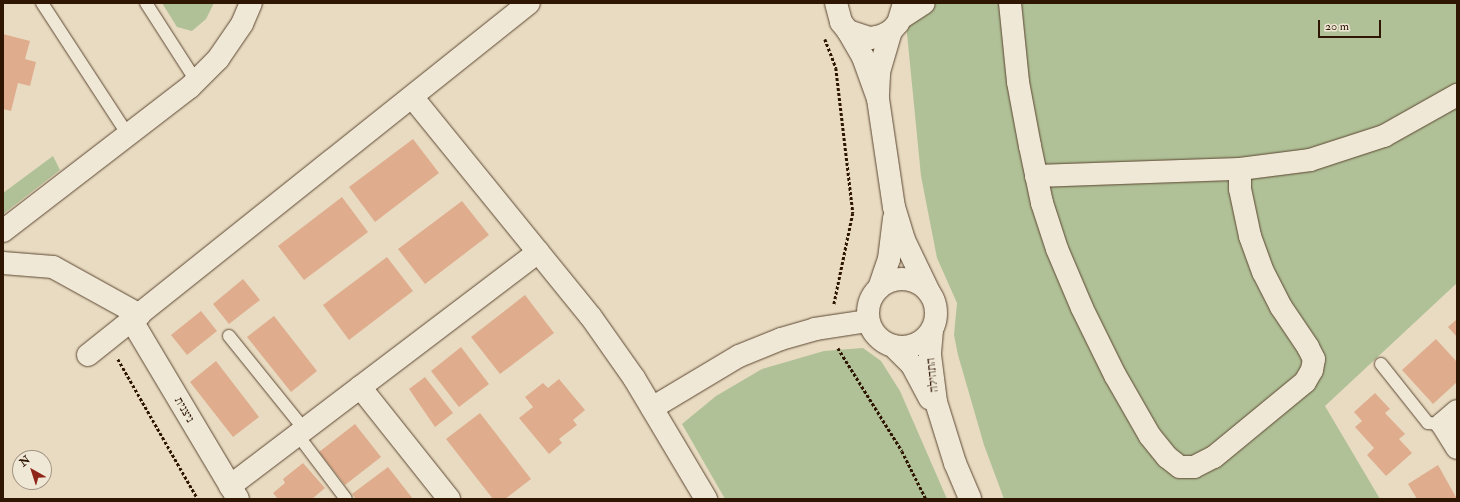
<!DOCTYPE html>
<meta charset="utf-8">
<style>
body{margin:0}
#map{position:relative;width:1460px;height:502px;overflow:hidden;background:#e8dbc1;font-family:"IM FELL Double Pica","Frank Ruhl Libre",serif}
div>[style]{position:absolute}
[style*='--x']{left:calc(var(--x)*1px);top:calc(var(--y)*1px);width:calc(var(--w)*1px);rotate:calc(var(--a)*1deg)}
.green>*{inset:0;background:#b0c197}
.building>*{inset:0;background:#dfad8d}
.path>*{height:2.5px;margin-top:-1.25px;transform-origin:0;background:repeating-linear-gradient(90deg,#2f1603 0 3px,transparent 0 5px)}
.roads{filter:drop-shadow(0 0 1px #5d4732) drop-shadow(0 0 1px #5d4732)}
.lane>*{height:12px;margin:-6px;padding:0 6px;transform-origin:6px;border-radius:6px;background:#f0e8d7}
.street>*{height:22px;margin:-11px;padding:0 11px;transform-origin:11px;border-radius:11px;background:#f0e8d7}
.secondary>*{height:22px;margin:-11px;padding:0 11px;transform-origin:11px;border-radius:11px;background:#f0e8d7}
.secondary>.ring{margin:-11px;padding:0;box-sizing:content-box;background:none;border:22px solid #f0e8d7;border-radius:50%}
span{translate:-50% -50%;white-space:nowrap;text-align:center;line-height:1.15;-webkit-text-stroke:4px #f0e8d7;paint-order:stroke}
.street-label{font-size:12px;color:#2f1603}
.frame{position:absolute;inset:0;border:4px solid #2f1603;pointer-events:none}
.north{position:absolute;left:12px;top:450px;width:40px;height:40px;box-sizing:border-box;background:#f0e8d7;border:1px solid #a39482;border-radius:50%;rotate:321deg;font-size:11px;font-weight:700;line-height:16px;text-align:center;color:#2f1603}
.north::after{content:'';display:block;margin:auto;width:14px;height:18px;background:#8f2418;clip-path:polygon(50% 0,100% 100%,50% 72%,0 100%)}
.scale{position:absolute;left:1318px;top:20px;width:63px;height:18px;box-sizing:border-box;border:2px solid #2f1603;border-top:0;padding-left:5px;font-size:12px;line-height:14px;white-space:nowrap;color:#2f1603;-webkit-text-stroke:3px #f0e8d7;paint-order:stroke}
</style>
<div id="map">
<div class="green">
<i style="clip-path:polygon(162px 3px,214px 3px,206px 19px,192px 31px,177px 27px)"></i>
<i style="clip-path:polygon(904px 3px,1457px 3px,1457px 283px,1325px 406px,1380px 499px,1004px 499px,984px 445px,958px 355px,954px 335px,957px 303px,937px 258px,921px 176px)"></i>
<i style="clip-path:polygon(53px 156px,60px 170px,3px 214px,3px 193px)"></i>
<i style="clip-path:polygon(863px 348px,881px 361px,900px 391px,947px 499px,725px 499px,682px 424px,716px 396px,762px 369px,824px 351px)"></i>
</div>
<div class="building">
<i style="clip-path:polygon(3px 34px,30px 41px,25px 59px,36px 62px,30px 86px,18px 83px,11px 111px,3px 109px)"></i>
<i style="clip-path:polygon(413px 139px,439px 173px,375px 222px,349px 187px)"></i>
<i style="clip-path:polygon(342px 197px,368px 232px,304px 280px,278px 246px)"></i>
<i style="clip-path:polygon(462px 201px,489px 235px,425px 284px,398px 249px)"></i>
<i style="clip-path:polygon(387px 257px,413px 291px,349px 340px,323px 305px)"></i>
<i style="clip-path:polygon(243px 279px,260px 300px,229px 324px,213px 304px)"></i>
<i style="clip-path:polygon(525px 295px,554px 333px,500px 374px,471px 337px)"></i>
<i style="clip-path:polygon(201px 311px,217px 331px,187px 355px,171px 335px)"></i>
<i style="clip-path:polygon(274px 316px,317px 371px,291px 392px,247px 337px)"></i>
<i style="clip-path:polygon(1457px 319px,1457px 337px,1448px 327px)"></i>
<i style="clip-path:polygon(1436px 339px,1457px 362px,1457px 382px,1433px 404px,1402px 370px)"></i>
<i style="clip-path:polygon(461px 347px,489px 384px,459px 407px,431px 371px)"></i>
<i style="clip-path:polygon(216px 361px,259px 417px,233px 437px,190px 382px)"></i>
<i style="clip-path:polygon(425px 377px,453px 413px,435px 427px,409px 389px)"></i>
<i style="clip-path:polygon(559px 379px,585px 410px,573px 420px,577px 425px,559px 439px,562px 443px,549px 454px,519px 418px,533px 407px,525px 397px,543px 383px,548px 388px)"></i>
<i style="clip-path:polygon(1375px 393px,1390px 409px,1385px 413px,1405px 434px,1399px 439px,1412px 453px,1386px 476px,1367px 455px,1374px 448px,1355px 427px,1362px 421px,1354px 412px)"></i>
<i style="clip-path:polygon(480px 413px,531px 479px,505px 499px,493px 499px,446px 439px)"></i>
<i style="clip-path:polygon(355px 424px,381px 457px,345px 485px,319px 452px)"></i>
<i style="clip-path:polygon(303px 463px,325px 488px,312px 499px,278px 499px,273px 493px,285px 483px,283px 479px)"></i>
<i style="clip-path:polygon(1438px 465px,1457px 499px,1417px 499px,1408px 484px)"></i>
<i style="clip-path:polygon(388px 467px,413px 499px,356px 499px,352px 494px)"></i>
</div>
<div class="path">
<i style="--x:825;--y:39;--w:31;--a:69"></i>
<i style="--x:836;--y:68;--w:146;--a:83.3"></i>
<i style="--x:853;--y:213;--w:94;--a:101.7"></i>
<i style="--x:838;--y:348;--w:121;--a:58.1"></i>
<i style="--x:902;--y:451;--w:54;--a:63.4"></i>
<i style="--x:118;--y:359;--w:161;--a:60.3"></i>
</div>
<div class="roads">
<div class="lane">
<i style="--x:42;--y:3;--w:158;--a:56.9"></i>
<i style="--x:146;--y:3;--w:93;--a:57.3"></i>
<i style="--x:229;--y:336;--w:119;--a:51.1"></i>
<i style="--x:1381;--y:364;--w:75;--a:51.5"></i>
<i style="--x:1428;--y:423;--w:14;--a:4"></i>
<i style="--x:297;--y:434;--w:81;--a:53"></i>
</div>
<div class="street">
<i style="--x:1010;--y:3;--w:79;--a:84.2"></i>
<i style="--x:1018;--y:82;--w:65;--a:79.4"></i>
<i style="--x:1030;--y:146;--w:58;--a:78.1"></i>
<i style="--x:1042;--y:203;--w:48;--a:71.9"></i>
<i style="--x:1057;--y:249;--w:64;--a:67"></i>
<i style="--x:1082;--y:308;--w:75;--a:63.8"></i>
<i style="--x:1115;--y:375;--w:70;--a:60.2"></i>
<i style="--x:1150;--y:436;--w:27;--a:51"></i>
<i style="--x:1167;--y:457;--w:16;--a:38"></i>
<i style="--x:1180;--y:467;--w:14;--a:0"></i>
<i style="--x:1194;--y:467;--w:22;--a:-27"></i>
<i style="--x:1214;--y:457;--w:118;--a:-39.5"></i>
<i style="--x:1305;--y:382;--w:14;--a:-60"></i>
<i style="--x:1312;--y:370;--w:11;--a:-80"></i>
<i style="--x:1314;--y:359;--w:13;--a:-117"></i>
<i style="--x:1308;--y:347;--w:48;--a:-124"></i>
<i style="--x:1281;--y:307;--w:39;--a:-117"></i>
<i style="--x:1263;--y:272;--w:38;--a:-110"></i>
<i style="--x:1250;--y:236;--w:48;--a:-102"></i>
<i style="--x:1240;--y:189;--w:20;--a:-90"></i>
<i style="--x:901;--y:18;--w:27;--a:-33"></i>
<i style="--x:413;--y:98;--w:282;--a:50.9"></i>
<i style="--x:591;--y:317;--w:75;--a:54.8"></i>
<i style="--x:634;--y:378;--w:141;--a:59.2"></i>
<i style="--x:1036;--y:176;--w:204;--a:-2"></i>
<i style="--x:1240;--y:169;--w:71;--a:-7.3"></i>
<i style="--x:1310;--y:160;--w:78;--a:-18"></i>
<i style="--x:1384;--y:136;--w:84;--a:-29.3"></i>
<i style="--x:3;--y:231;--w:236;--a:-37.6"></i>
<i style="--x:190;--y:87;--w:40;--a:-45"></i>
<i style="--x:218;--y:59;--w:42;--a:-55.6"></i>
<i style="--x:242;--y:24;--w:23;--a:-67"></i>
<i style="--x:3;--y:263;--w:50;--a:4.6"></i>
<i style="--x:53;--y:267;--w:99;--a:28.9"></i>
<i style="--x:132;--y:321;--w:207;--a:59.2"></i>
<i style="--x:88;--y:355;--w:564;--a:-38.6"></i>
<i style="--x:360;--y:387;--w:143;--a:51.5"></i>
<i style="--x:652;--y:408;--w:101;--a:-30.9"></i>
<i style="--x:739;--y:356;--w:45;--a:-22"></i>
<i style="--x:781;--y:339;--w:35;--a:-16"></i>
<i style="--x:815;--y:329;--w:54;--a:-8.6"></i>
<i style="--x:1457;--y:411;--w:20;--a:139"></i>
<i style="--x:1442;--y:424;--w:28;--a:58"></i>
<i style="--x:230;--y:486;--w:387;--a:-37.2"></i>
</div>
<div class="secondary">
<i style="--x:836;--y:3;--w:20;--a:75"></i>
<i style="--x:841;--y:22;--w:11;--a:52"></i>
<i style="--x:848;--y:31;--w:23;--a:18"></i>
<i style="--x:870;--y:38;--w:11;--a:-10"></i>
<i style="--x:881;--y:36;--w:11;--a:-27"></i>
<i style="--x:891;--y:31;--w:11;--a:-49"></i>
<i style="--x:898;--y:23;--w:21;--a:-73"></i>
<i style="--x:848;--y:31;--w:30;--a:60"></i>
<i style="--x:863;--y:57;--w:45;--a:70.3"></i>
<i style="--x:878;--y:99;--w:109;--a:81.6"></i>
<i style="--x:894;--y:207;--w:34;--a:73"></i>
<i style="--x:904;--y:240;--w:58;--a:64.3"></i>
<i style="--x:878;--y:94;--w:22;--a:-87"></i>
<i style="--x:879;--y:72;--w:43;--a:-73.7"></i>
<i class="ring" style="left:868px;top:279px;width:46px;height:46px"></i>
<i style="--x:879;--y:288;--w:31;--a:-71"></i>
<i style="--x:889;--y:259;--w:41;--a:-83"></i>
<i style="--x:932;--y:330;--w:25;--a:95"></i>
<i style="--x:930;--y:355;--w:47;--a:82.7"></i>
<i style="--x:936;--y:402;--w:64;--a:72.7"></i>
<i style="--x:955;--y:463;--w:39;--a:67"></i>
<i style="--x:893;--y:346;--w:27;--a:45"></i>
<i style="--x:912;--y:365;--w:38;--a:62"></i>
</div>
</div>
<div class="street-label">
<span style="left:933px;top:375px;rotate:-96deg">התהילה</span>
<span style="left:184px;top:410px;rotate:60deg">ניצנית</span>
</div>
<div class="frame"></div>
<div class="north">N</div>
<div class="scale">20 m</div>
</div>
